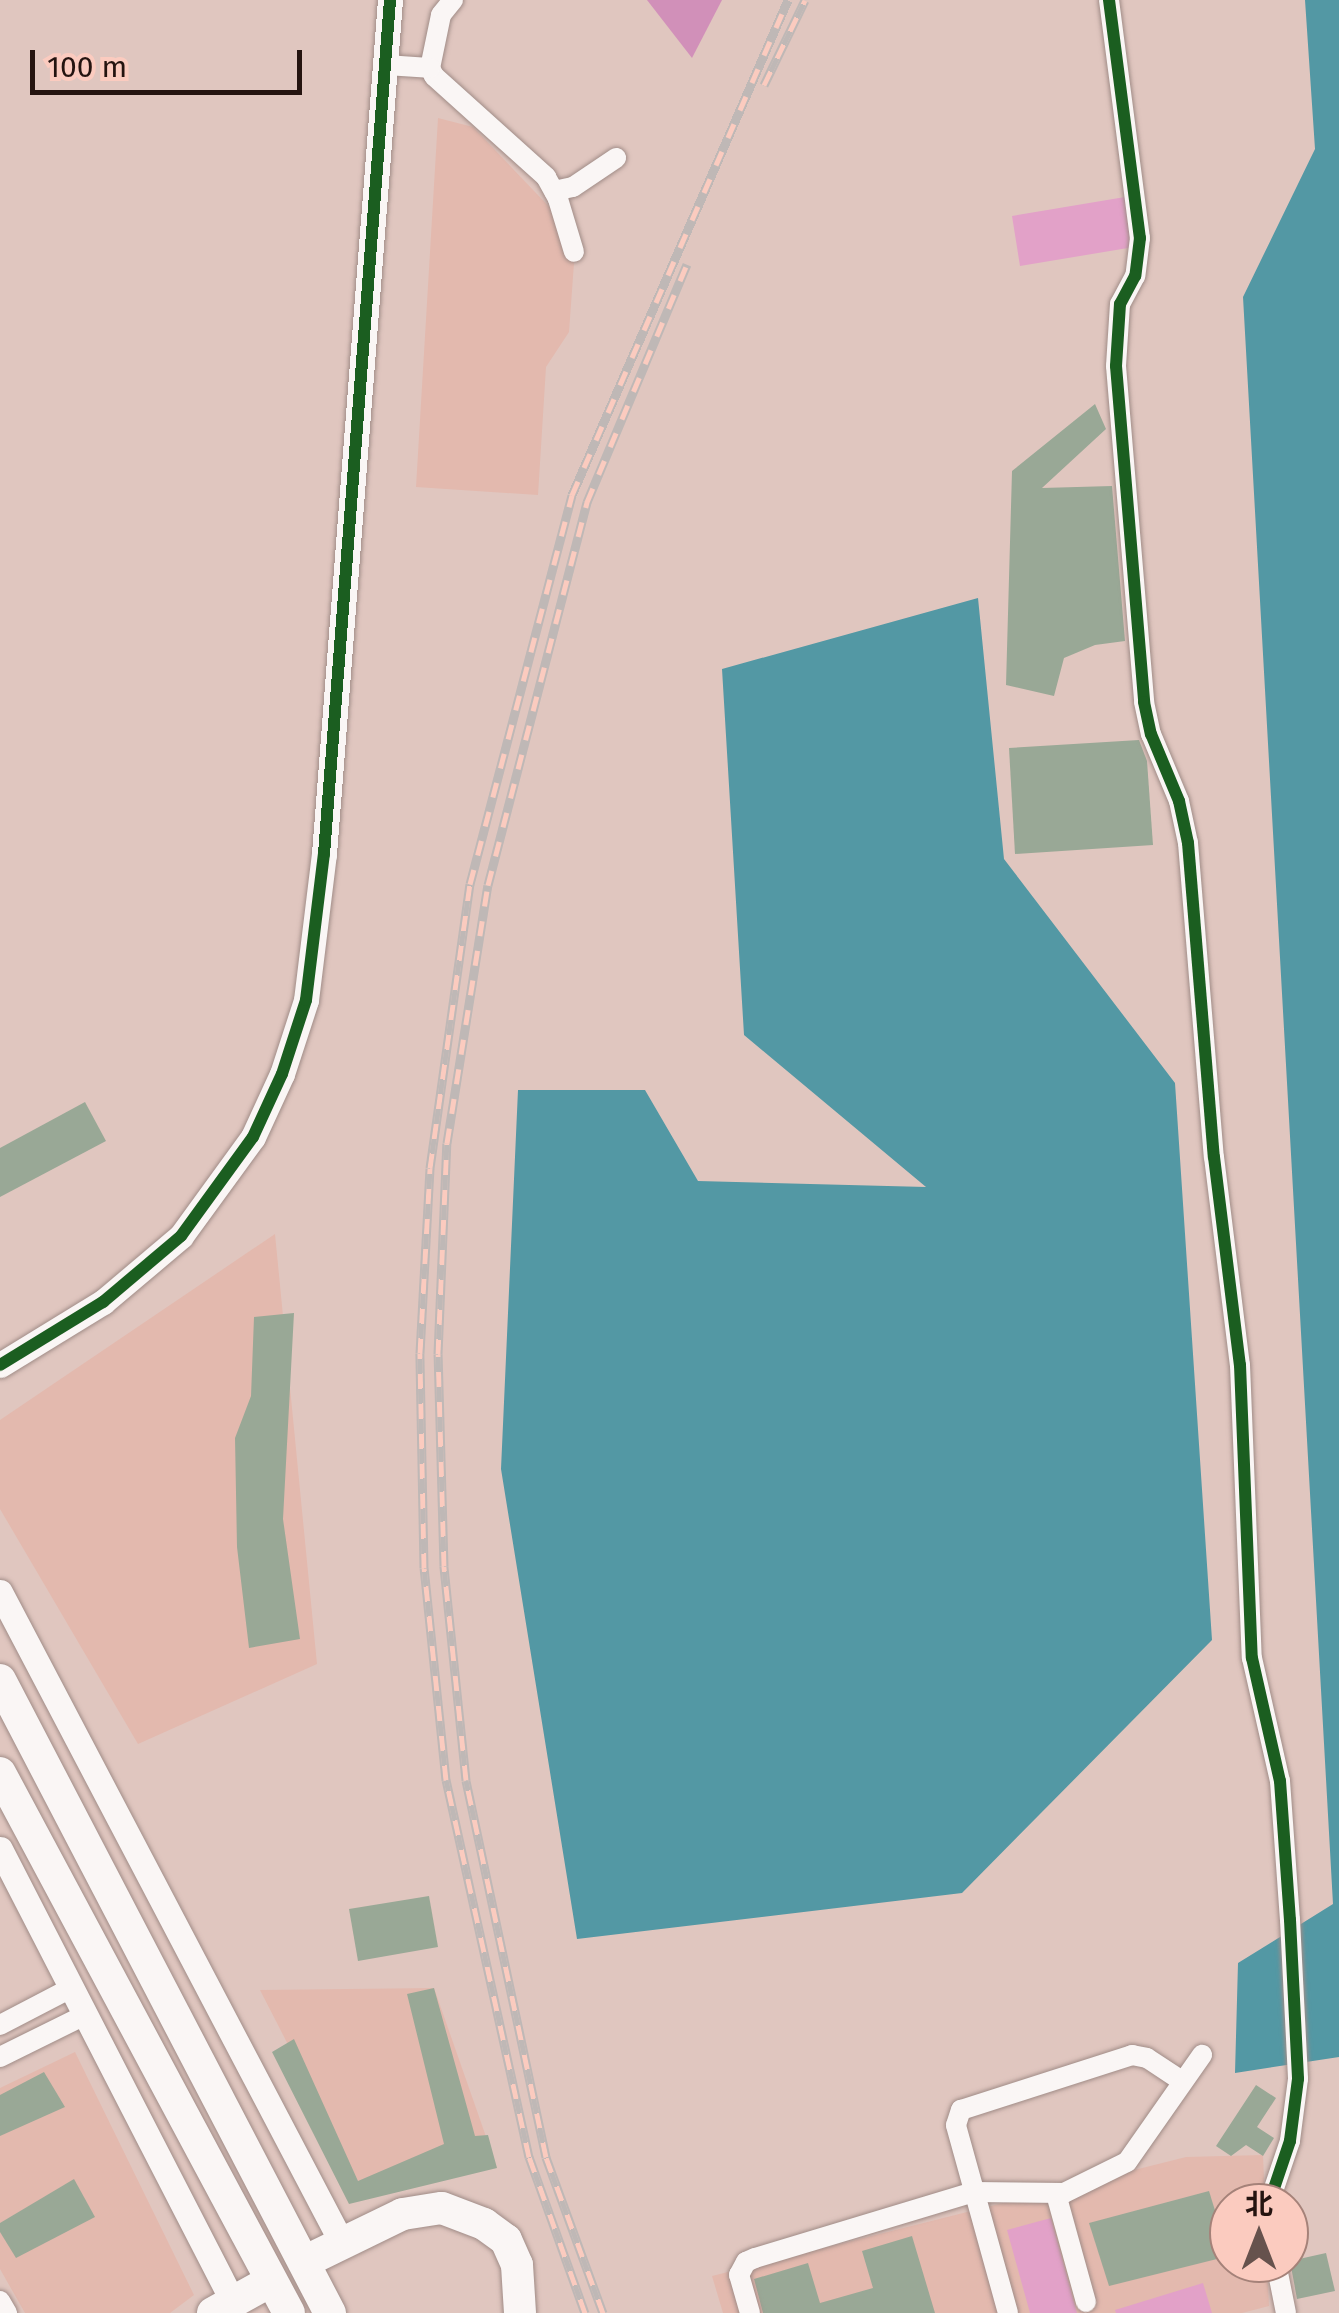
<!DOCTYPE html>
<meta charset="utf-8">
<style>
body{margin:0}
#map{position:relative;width:1339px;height:2313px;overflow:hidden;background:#e0c6bf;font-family:"Fira Sans","Noto Sans SC",sans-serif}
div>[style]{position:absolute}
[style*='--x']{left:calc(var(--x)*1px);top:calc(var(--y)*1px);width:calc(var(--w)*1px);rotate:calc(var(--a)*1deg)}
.built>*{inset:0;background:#e3b9ae}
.green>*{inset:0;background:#e2a1c8}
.forest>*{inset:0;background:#d190b9}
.water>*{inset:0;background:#5398a4}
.building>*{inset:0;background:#99a896}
.roads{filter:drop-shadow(0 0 2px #a08c87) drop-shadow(0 0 2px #a08c87)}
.minor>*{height:20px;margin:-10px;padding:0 10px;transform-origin:10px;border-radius:10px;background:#faf6f5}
.tertiary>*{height:25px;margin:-12.5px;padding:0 12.5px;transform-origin:12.5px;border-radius:12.5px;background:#faf6f5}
.primary>*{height:32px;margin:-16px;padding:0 16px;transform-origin:16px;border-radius:16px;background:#faf6f5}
.rail>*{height:9px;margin-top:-4.5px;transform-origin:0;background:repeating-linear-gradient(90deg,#fbcbbf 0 15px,#bfb8b6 0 30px);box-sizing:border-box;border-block:2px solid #bfb8b6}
.cycleway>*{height:12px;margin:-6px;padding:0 6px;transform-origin:6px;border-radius:6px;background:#1b5e20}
span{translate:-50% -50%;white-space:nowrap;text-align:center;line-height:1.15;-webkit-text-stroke:8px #fbcbbf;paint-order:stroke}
.north{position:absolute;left:1209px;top:2183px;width:100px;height:100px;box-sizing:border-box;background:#fbcbbf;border:2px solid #a58279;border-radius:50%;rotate:0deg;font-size:28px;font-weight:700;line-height:40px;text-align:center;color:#251410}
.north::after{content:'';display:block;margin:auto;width:35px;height:45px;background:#66524d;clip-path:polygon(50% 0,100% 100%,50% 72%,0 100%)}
.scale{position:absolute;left:30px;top:50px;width:272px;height:45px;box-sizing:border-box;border:5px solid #251410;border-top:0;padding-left:12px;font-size:30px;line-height:35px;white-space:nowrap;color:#251410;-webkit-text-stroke:8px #fbcbbf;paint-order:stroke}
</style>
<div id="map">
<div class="built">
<i style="clip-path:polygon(438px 118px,473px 127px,557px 215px,574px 263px,569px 332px,546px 367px,538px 495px,416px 487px)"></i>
<i style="clip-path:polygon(275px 1234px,317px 1664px,138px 1744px,0 1509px,0 1420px)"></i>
<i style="clip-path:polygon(434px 1988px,497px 2168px,358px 2181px,260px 1990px)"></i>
<i style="clip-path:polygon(75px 2052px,194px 2295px,170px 2313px,25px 2313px,0 2269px,0 2088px)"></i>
<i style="clip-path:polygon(1263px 2155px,1265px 2203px,1229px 2203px,1229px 2263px,1267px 2263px,1269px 2306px,1242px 2313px,723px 2313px,712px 2276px,1186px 2157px)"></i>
</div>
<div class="green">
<i style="clip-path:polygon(1125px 197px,1134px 247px,1020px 266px,1012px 216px)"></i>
<i style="clip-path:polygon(1051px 2218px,1077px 2313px,1030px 2313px,1007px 2230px)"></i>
<i style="clip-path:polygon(1203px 2283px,1212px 2313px,1116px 2313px,1115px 2310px)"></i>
</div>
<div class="forest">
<i style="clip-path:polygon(647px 0,722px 0,692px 58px)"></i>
</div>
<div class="water">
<i style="clip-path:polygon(1305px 0,1339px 0,1339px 2057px,1235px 2073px,1238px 1963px,1333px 1904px,1243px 297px,1315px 149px)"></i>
<i style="clip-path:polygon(978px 598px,1004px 859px,1175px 1083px,1212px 1640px,962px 1893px,577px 1939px,501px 1469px,518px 1090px,645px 1090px,698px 1181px,926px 1187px,744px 1035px,722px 669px)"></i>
</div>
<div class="building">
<i style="clip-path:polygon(1095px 404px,1106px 429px,1042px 488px,1112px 486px,1125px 641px,1095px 645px,1064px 658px,1054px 696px,1006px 685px,1012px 471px)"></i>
<i style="clip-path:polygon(1139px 740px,1147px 761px,1153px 845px,1015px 854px,1009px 748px)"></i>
<i style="clip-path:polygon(85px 1102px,106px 1141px,0 1197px,0 1148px)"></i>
<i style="clip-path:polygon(294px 1313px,283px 1519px,300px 1639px,249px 1648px,237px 1547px,235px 1438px,251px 1396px,254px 1317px)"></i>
<i style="clip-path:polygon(429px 1896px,438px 1947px,358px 1961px,349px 1909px)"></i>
<i style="clip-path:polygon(434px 1988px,475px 2136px,488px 2135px,497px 2168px,349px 2204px,272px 2052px,294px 2039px,358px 2181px,444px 2144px,407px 1994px)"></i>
<i style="clip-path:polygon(44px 2072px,65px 2107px,0 2136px,0 2095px)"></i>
<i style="clip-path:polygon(1256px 2085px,1276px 2098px,1257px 2127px,1274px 2138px,1263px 2156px,1246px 2145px,1231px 2156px,1216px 2146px)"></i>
<i style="clip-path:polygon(74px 2179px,95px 2217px,16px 2258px,0 2232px,0 2223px)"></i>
<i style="clip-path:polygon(1209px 2191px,1229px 2256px,1109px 2286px,1089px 2223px)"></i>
<i style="clip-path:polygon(912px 2236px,935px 2313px,763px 2313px,754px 2279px,808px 2263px,820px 2303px,873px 2288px,862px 2251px)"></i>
<i style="clip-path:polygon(1326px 2253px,1335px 2291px,1297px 2299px,1290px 2261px)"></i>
</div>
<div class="roads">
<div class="minor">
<i style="--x:453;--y:0;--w:19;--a:129"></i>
<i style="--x:441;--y:15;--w:54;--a:101.7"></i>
<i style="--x:430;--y:68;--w:9;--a:63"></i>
<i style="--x:434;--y:76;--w:151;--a:42"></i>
<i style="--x:546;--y:177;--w:25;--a:61"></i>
<i style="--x:558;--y:199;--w:55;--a:73.2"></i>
<i style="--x:1109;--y:0;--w:240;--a:82.6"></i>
<i style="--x:1140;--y:238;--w:38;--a:97"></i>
<i style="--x:1135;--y:276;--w:32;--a:118"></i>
<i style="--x:1120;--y:304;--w:62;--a:93.7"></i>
<i style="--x:1116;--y:366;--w:337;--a:85.2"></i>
<i style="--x:1144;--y:702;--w:33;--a:78"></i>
<i style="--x:1151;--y:734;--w:73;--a:67.3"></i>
<i style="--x:1179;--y:801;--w:43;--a:77.9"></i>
<i style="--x:1188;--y:843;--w:315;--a:85.3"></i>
<i style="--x:1214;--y:1157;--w:210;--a:82.9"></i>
<i style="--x:1240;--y:1365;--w:293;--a:87.7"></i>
<i style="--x:1252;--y:1658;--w:126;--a:77.2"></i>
<i style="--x:1280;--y:1781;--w:139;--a:85.9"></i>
<i style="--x:1290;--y:1920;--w:159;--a:87.1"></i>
<i style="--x:1298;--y:2079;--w:63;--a:97.4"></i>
<i style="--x:1290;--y:2141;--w:65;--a:108.7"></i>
<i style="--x:385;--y:65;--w:45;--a:3.8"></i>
<i style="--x:554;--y:191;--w:19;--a:-12"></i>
<i style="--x:573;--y:187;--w:52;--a:-34"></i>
<i style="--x:0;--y:2025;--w:82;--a:-27.5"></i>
<i style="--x:0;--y:2057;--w:97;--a:-26.3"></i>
<i style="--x:1056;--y:2194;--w:112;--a:74.5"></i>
<i style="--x:1276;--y:2263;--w:51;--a:78.7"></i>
<i style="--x:0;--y:2301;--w:14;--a:60"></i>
<i style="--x:750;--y:2313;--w:40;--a:-106"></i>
<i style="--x:739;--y:2275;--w:15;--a:-62"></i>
<i style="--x:746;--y:2262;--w:10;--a:-24"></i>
<i style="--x:755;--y:2258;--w:229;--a:-16.8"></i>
<i style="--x:974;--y:2192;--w:90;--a:0.6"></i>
<i style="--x:1064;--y:2193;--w:70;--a:-26.2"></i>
<i style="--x:1127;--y:2162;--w:131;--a:-55"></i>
<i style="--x:1008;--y:2313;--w:195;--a:-105.5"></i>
<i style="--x:956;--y:2125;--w:16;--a:-72"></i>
<i style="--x:961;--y:2110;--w:180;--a:-17.8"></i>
<i style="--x:1132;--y:2055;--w:15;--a:11"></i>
<i style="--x:1147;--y:2058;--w:42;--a:33.3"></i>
</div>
<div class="tertiary">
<i style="--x:0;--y:1365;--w:121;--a:-31.5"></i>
<i style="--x:103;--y:1302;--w:102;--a:-40.2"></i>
<i style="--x:181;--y:1236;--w:122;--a:-54"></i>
<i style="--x:253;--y:1137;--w:69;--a:-65.3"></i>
<i style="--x:282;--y:1074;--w:78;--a:-72"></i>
<i style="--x:306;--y:1000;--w:147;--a:-83"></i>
<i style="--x:324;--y:854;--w:857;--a:-85.58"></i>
<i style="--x:0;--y:1592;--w:735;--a:62.29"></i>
<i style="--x:0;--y:1849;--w:509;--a:62.78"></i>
</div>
<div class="primary">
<i style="--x:0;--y:1680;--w:714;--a:62.47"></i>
<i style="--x:0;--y:1773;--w:612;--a:61.84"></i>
<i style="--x:304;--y:2262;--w:110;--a:-25.9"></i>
<i style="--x:403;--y:2214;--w:39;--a:-9"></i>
<i style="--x:442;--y:2208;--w:45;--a:20.9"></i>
<i style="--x:484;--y:2224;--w:27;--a:36"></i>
<i style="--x:506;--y:2240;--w:27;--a:66"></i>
<i style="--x:517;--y:2265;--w:48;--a:86.4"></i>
<i style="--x:213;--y:2313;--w:66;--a:-28.9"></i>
</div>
</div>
<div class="rail">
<i style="--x:764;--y:85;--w:94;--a:-64.2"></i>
<i style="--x:585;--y:2313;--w:166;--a:-109.7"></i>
<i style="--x:529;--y:2157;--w:386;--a:-102.4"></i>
<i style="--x:446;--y:1780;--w:213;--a:-95.9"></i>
<i style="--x:424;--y:1568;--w:215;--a:-91.1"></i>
<i style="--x:420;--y:1353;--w:185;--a:-86.9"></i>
<i style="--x:430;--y:1168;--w:287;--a:-82"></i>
<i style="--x:470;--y:884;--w:402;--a:-75.3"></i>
<i style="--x:572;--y:495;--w:540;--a:-66.43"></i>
<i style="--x:603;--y:2313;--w:166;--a:-110.1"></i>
<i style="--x:546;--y:2157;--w:385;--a:-102"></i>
<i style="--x:466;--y:1780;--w:215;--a:-95.9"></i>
<i style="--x:444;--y:1566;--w:212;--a:-91.6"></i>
<i style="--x:438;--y:1354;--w:211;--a:-87.6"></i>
<i style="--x:447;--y:1143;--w:261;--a:-81"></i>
<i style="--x:488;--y:885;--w:396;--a:-75.5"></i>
<i style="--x:587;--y:502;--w:258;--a:-67.2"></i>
</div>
<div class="cycleway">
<i style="--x:1109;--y:0;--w:240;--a:82.6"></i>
<i style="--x:1140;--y:238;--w:38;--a:97"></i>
<i style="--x:1135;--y:276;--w:32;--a:118"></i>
<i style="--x:1120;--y:304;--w:62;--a:93.7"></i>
<i style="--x:1116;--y:366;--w:337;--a:85.2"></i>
<i style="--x:1144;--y:702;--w:33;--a:78"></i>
<i style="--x:1151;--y:734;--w:73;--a:67.3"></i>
<i style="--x:1179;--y:801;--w:43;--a:77.9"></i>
<i style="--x:1188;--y:843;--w:315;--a:85.3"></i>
<i style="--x:1214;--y:1157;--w:210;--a:82.9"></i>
<i style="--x:1240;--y:1365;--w:293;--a:87.7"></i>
<i style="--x:1252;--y:1658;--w:126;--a:77.2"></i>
<i style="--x:1280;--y:1781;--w:139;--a:85.9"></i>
<i style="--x:1290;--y:1920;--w:159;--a:87.1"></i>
<i style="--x:1298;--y:2079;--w:63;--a:97.4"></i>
<i style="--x:1290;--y:2141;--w:65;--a:108.7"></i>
<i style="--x:0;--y:1365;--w:121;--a:-31.5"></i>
<i style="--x:103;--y:1302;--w:102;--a:-40.2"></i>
<i style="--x:181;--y:1236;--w:122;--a:-54"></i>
<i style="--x:253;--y:1137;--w:69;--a:-65.3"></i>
<i style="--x:282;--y:1074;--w:78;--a:-72"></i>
<i style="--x:306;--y:1000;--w:147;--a:-83"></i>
<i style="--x:324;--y:854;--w:857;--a:-85.58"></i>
</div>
<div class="north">北</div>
<div class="scale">100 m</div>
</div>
